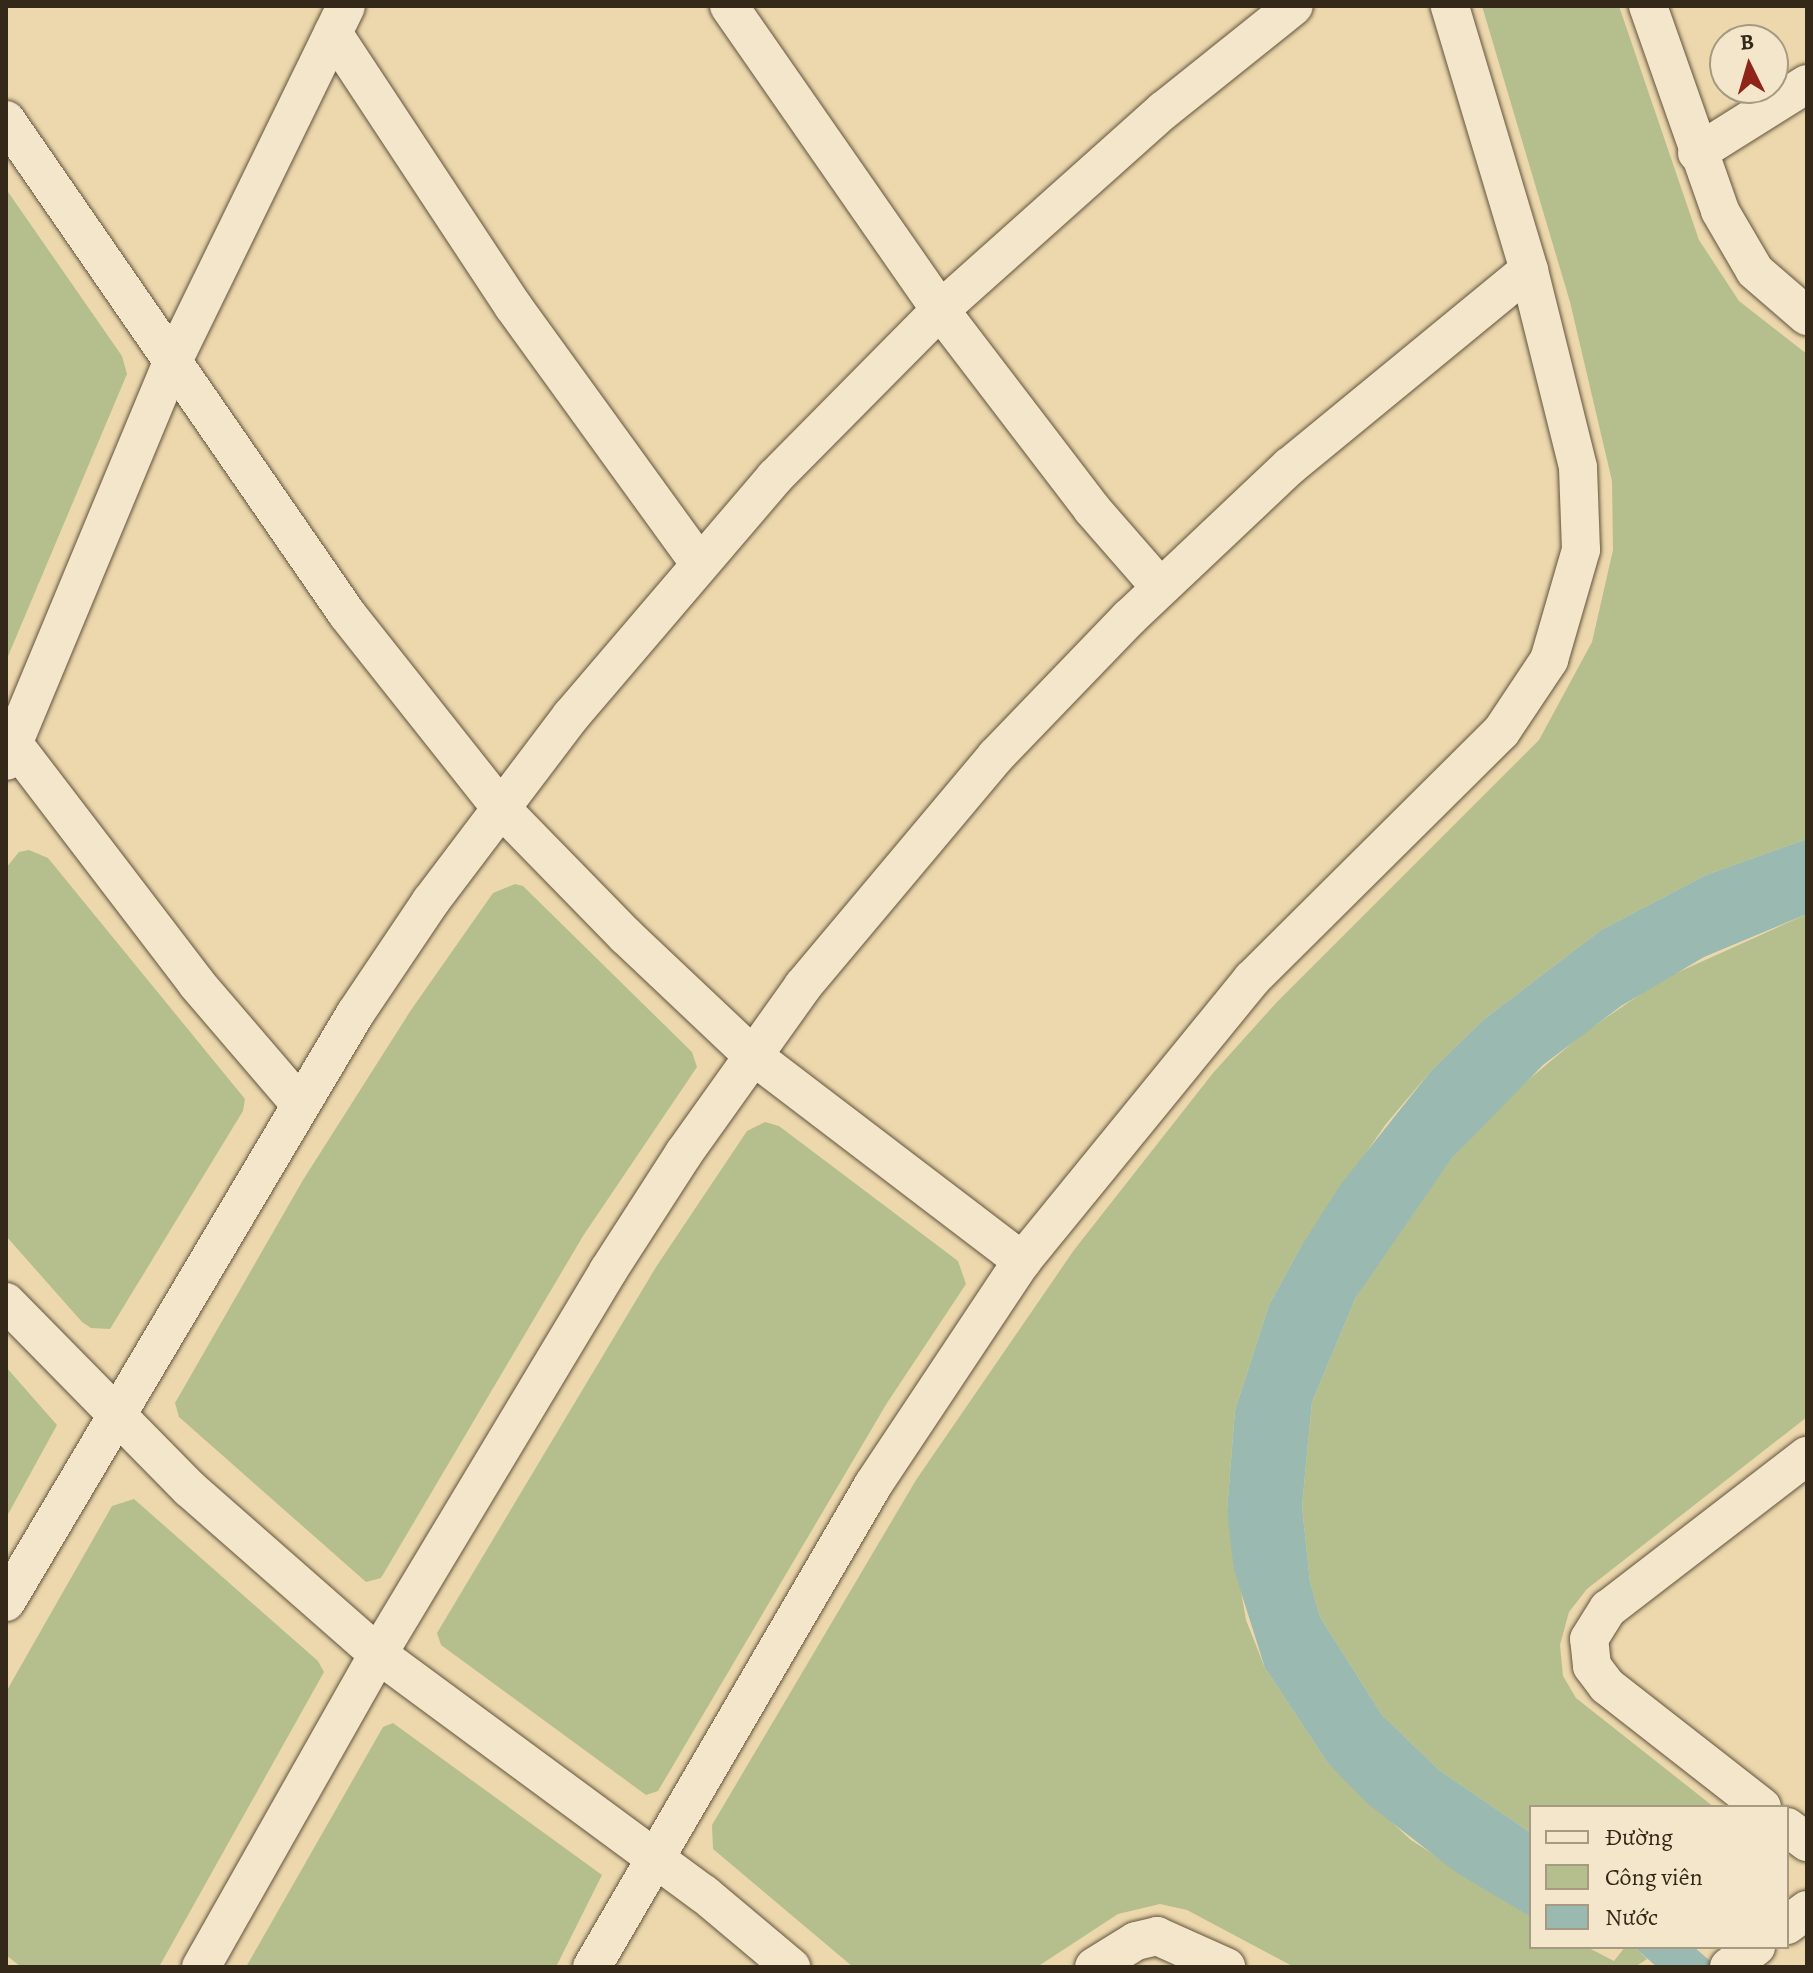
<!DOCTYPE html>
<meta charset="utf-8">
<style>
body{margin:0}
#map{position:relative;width:1813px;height:1973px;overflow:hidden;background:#edd8ad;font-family:Alegreya,serif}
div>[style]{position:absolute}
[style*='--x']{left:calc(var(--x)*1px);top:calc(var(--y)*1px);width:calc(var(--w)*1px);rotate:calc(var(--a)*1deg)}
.green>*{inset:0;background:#b4bf8d}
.water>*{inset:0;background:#9ab9b0}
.roads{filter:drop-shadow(0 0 2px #62543d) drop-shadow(0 0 2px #62543d)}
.street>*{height:38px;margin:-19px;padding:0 19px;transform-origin:19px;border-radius:19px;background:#f3e6ca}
span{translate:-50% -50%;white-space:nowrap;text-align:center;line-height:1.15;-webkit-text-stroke:8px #f3e6ca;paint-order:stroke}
.frame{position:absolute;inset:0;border:8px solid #342818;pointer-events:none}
.legend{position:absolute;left:1529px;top:1805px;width:260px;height:144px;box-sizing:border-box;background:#f3e6ca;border:2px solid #a79a83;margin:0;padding:10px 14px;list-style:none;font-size:24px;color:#342818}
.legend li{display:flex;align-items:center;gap:16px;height:40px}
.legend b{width:40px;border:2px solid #a79a83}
.north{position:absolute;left:1709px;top:24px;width:80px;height:80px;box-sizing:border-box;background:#f3e6ca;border:2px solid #a79a83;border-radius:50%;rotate:355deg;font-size:22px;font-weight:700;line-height:32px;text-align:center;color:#342818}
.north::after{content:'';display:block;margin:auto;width:28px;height:36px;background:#8f2418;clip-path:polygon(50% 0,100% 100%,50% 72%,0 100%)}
</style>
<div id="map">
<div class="green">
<i style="clip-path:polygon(1482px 6px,1619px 6px,1699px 240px,1739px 301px,1807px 354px,1807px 839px,1706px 875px,1601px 930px,1483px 1020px,1430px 1072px,1386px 1124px,1300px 1248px,1269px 1305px,1235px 1410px,1227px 1511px,1246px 1620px,1265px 1668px,1327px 1762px,1411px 1840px,1531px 1917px,1531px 1947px,1587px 1947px,1614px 1961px,1625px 1947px,1634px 1947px,1647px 1959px,1635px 1967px,1294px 1967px,1187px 1910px,1160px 1904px,1118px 1914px,1037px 1967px,853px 1967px,713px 1849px,712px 1825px,916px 1480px,1074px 1250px,1213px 1073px,1276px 1003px,1539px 740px,1592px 642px,1613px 550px,1612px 481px,1570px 302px)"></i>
<i style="clip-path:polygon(6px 189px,122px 356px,127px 374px,6px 661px)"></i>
<i style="clip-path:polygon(29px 850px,48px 858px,245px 1099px,243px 1111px,110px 1329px,91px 1328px,82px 1322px,6px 1236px,6px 868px,19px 852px)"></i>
<i style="clip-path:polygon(515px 884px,523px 886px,692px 1052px,697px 1067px,583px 1236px,381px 1578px,366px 1582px,179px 1417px,175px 1403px,303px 1180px,411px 1010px,493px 893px)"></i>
<i style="clip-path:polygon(1807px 914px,1807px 1417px,1587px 1589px,1569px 1612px,1560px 1645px,1563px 1676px,1576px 1698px,1714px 1807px,1531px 1807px,1531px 1833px,1439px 1770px,1382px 1715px,1320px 1617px,1310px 1582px,1302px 1506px,1312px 1402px,1356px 1297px,1403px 1223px,1451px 1159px,1508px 1097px,1584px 1033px,1661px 980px)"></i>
<i style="clip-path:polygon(765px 1122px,779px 1126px,958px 1261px,966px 1284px,887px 1403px,658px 1791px,646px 1795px,441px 1645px,437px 1633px,656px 1267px,747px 1131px)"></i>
<i style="clip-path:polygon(6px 1367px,57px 1425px,6px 1518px)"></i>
<i style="clip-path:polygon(134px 1499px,318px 1661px,324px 1672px,159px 1967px,21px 1967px,6px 1955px,6px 1692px,112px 1506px)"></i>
<i style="clip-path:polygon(393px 1723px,602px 1875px,556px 1967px,246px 1967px,383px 1727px)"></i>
</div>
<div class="water">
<i style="clip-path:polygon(1807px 839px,1807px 914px,1704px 957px,1621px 1006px,1543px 1065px,1451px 1159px,1356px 1297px,1312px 1402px,1302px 1506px,1310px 1582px,1320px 1617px,1382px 1715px,1439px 1770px,1531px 1833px,1531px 1917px,1457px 1873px,1368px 1804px,1327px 1762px,1265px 1668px,1234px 1570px,1227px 1511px,1235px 1410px,1269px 1305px,1300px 1248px,1341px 1184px,1430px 1072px,1483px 1020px,1601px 930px,1706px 875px)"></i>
<i style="clip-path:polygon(1634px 1947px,1694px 1947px,1717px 1967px,1657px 1967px)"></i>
</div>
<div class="roads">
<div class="street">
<i style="--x:729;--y:6;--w:370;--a:55.2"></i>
<i style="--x:940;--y:310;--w:250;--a:52.6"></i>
<i style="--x:1092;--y:509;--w:103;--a:48.9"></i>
<i style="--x:1648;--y:6;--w:217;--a:70.6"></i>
<i style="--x:1720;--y:211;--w:69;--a:59.7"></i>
<i style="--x:1755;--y:271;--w:69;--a:40.9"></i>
<i style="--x:333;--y:33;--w:327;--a:56.6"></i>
<i style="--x:513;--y:306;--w:317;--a:54.1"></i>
<i style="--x:6;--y:120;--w:600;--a:55.38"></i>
<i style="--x:347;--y:614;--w:248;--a:51.6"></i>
<i style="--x:501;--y:808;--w:179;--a:45.7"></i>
<i style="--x:626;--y:936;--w:173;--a:43.4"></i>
<i style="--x:752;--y:1055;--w:340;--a:37.3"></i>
<i style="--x:1697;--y:153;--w:130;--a:-32.1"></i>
<i style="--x:13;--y:743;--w:303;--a:52.6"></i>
<i style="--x:197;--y:984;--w:157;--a:49.4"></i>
<i style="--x:6;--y:761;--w:429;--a:-67.4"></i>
<i style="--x:171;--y:365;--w:399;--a:-64"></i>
<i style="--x:6;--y:1302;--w:262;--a:45.5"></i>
<i style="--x:190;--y:1489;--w:250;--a:41.3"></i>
<i style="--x:378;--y:1654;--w:405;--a:36.4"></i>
<i style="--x:704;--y:1894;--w:114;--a:40"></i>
<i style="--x:6;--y:1602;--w:684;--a:-59.31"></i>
<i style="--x:355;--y:1014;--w:136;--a:-56.1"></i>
<i style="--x:431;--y:901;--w:232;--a:-52.9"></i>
<i style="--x:571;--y:716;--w:314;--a:-49.5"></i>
<i style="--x:775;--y:477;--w:235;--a:-45.3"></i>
<i style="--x:940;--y:310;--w:300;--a:-41.8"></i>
<i style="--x:1164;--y:110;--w:166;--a:-38.7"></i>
<i style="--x:1762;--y:1807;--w:197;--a:-142"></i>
<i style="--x:1607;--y:1686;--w:25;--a:-127"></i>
<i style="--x:1592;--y:1666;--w:27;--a:-96"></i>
<i style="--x:1589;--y:1639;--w:36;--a:-58"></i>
<i style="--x:1608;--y:1609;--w:251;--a:-37.6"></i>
<i style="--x:1787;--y:1827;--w:25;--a:37"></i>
<i style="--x:1787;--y:1925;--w:25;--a:-37"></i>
<i style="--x:201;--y:1967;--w:360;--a:-60.5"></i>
<i style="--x:378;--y:1654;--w:447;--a:-59"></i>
<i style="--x:608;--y:1271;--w:140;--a:-57.2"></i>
<i style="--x:684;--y:1153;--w:205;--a:-54.5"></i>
<i style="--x:803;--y:986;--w:300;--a:-50"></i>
<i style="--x:996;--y:756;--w:192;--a:-46.1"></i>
<i style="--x:1129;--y:618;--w:221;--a:-43.4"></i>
<i style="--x:1290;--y:466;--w:309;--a:-39.4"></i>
<i style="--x:592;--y:1967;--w:558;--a:-59.76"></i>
<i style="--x:873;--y:1485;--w:269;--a:-56.4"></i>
<i style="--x:1022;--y:1261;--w:364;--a:-50.8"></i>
<i style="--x:1252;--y:979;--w:351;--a:-44.8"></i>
<i style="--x:1501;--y:732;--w:87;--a:-56.3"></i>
<i style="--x:1549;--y:660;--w:115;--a:-73.8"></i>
<i style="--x:1581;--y:550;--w:83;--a:-92.1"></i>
<i style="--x:1578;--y:467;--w:203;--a:-104"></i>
<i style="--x:1529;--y:270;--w:276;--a:-106.7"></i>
<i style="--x:1094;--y:1967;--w:49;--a:-31.8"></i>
<i style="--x:1136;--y:1941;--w:22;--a:-13"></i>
<i style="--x:1157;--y:1936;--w:76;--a:24.2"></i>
<i style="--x:1729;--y:1967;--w:34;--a:-37"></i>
</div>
</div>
<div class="frame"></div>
<ul class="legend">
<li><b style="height:10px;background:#f3e6ca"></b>Đường</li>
<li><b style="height:22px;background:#b4bf8d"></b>Công viên</li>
<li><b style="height:22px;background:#9ab9b0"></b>Nước</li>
</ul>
<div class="north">B</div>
</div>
